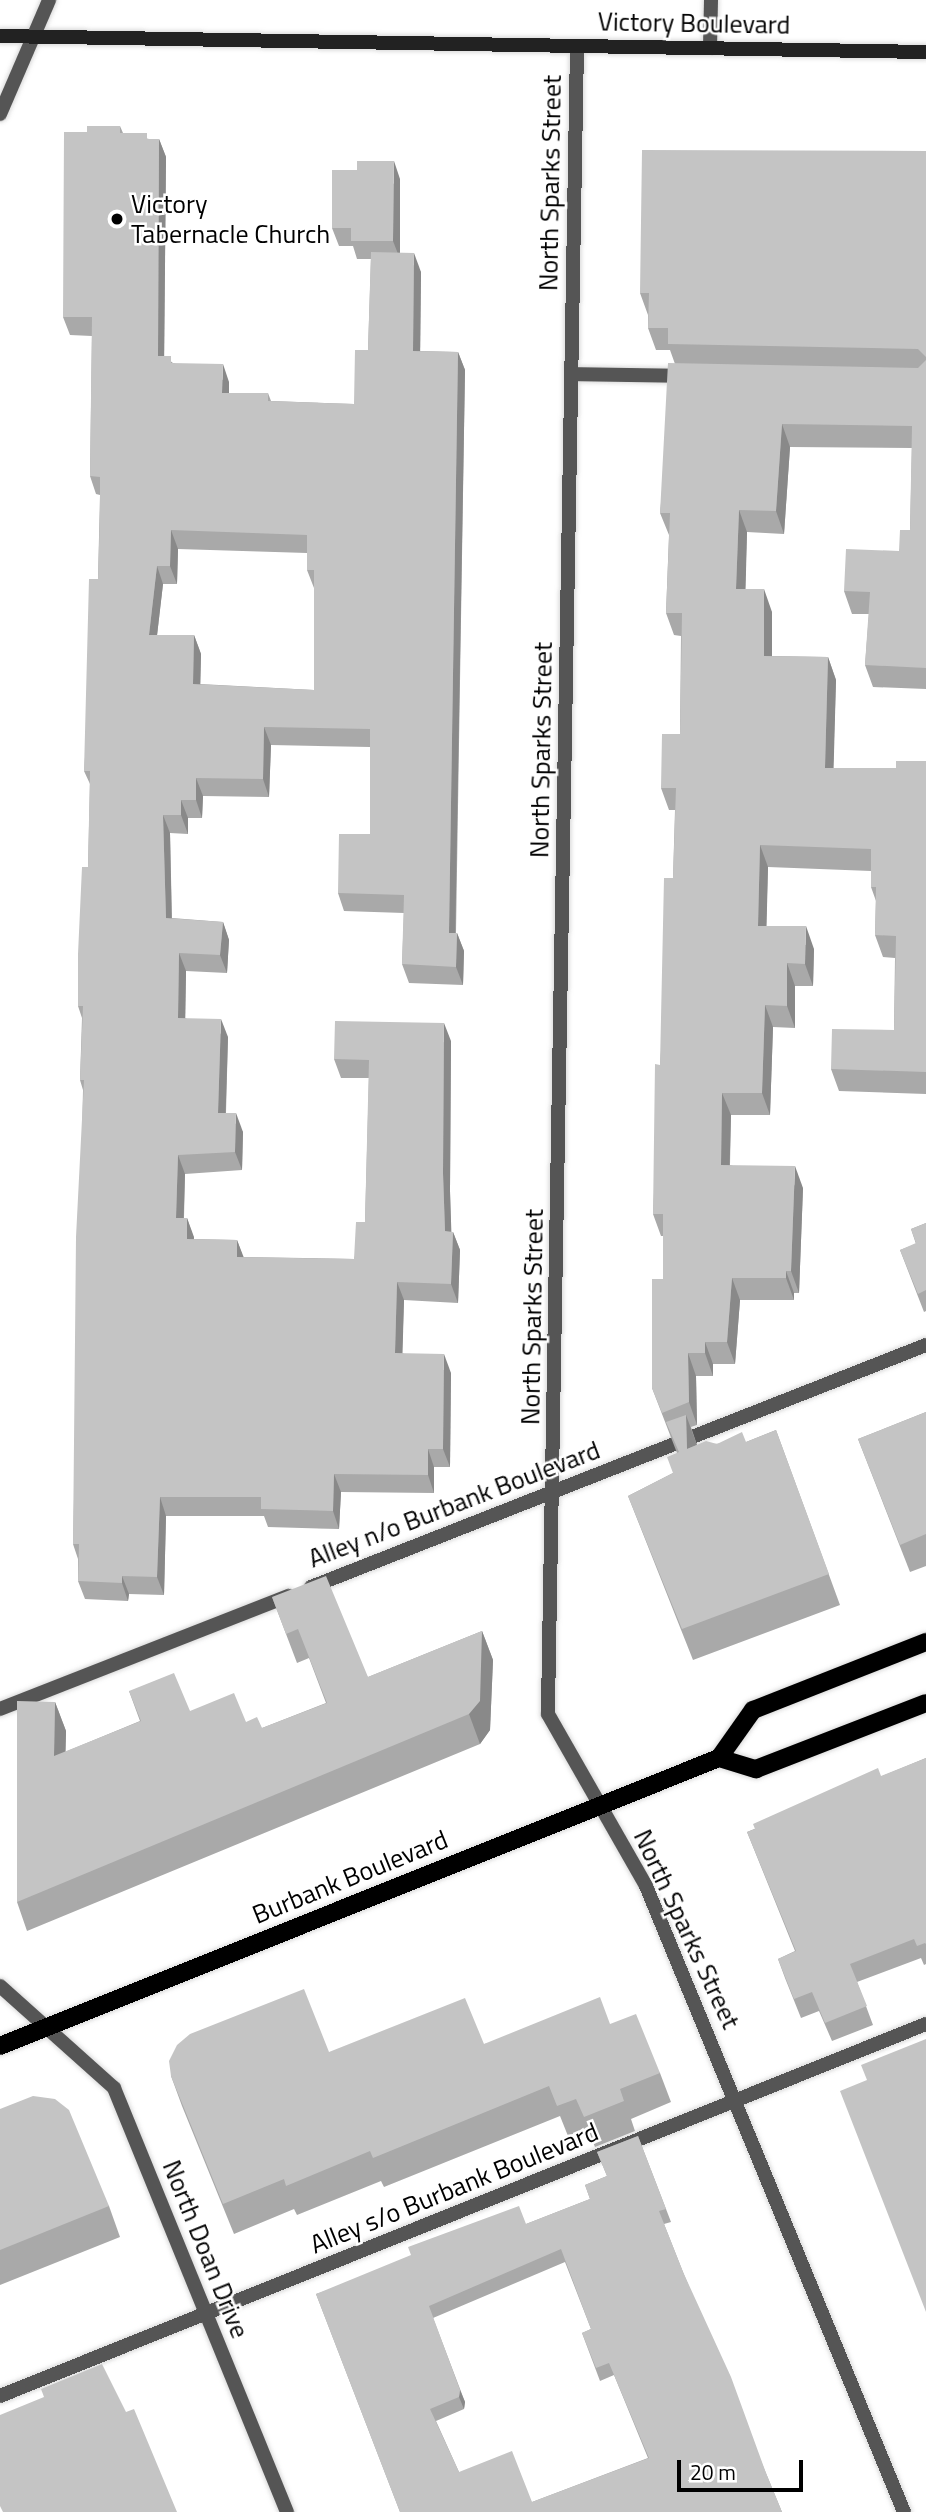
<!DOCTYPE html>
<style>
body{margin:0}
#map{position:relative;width:926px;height:2512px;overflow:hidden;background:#fff;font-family:"Titillium Web",sans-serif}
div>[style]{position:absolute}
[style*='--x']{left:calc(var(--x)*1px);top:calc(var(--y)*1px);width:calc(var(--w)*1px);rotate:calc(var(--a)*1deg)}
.roads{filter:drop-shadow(0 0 2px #dbdbdb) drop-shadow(0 0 2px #dbdbdb)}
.service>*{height:14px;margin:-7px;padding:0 7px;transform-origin:7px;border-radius:7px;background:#555}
.minor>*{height:14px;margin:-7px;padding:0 7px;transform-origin:7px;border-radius:7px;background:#555}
.secondary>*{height:14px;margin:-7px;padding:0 7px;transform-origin:7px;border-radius:7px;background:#222}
.primary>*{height:18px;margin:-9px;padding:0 9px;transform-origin:9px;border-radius:9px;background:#000}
.wall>*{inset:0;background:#a9a9a9}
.shaded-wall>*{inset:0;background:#898989}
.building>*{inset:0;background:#c4c4c4}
.dots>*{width:19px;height:19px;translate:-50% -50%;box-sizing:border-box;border:4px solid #fff;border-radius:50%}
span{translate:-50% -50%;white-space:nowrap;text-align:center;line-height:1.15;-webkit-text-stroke:5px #fff;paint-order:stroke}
.street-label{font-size:26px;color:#000}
.poi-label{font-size:26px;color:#000}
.left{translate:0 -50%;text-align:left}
.scale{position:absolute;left:677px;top:2460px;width:126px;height:32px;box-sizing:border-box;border:4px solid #000;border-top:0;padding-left:9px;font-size:21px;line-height:24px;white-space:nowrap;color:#000;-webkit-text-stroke:5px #fff;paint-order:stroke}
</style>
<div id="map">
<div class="roads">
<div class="service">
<i style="--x:572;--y:374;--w:114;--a:1"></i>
<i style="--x:311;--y:1587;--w:661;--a:-21.48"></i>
<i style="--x:0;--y:1709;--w:310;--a:-21.4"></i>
<i style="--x:0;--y:2396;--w:998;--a:-21.89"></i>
</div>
<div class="minor">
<i style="--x:577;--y:46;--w:1668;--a:91"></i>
<i style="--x:548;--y:1714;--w:198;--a:60.3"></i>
<i style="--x:646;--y:1886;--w:677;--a:67.6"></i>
<i style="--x:710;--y:48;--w:48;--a:-88.8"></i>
<i style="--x:0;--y:114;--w:124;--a:-66.7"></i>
<i style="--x:0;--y:1986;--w:153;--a:41.8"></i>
<i style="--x:114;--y:2088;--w:458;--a:67.8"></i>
</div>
<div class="secondary">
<i style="--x:0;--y:36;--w:926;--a:0.99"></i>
</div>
<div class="primary">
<i style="--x:719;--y:1758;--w:39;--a:17"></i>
<i style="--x:756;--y:1769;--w:182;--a:-21.2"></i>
<i style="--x:0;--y:2046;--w:775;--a:-21.83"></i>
<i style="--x:719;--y:1758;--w:59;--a:-54.7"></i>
<i style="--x:753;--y:1710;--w:186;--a:-21.5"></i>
</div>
</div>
<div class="wall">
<i style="clip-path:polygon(evenodd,120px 126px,123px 133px,149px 139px,159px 139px,166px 157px,164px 356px,173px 363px,229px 382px,229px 393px,268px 393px,271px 401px,354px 404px,368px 350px,371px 259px,357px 259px,353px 246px,339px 246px,332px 228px,400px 179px,400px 253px,421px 272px,420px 351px,458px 352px,465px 370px,456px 933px,457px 933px,464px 951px,463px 985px,409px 983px,402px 964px,404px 913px,344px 911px,338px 893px,370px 834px,370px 747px,271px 745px,269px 797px,203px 796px,202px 818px,188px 818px,188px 834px,170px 833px,172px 918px,223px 922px,229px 940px,227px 973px,186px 971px,185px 1018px,228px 1037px,226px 1113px,243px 1132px,242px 1170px,185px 1174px,184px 1218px,187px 1218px,194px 1239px,237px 1240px,243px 1257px,354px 1259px,365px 1222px,369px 1078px,341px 1078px,334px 1059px,451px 1041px,450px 1191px,451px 1232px,453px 1232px,460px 1250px,458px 1303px,404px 1300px,402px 1353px,451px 1373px,450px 1467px,434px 1467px,434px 1493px,341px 1492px,339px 1529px,268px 1527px,264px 1516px,166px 1516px,164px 1595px,129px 1594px,128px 1601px,85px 1599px,78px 1581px,78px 1559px,73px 1544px,83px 1090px,80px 1080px,82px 1018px,78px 1006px,88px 867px,90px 784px,84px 771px,98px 579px,100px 495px,96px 494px,90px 476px,92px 336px,70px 335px,63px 317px,87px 132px,120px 126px,178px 549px,307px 553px,307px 570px,314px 588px,314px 690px,200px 684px,201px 654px,194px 635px,157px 635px,163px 584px,177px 584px,178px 549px)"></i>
<i style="clip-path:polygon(926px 151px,926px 689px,873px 687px,865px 665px,869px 614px,852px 614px,844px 591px,899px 551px,910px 530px,912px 448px,790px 447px,784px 534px,747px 532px,745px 589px,772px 612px,772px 656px,828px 657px,836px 680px,833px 768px,896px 768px,926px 761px,926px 1094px,839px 1091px,831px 1069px,894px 1030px,895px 958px,883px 957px,875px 935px,876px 901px,871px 887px,871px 871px,768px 867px,766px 926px,814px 949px,813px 986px,795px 986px,795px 1028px,773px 1027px,770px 1115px,731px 1115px,730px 1165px,803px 1188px,799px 1293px,794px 1293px,794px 1300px,740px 1300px,735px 1364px,713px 1364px,713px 1376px,696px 1376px,697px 1425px,691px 1427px,697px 1445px,746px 1442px,776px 1430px,840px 1605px,693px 1660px,628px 1496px,673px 1473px,677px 1453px,652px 1388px,663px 1279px,663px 1236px,661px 1236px,653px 1214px,660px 1065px,673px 878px,675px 810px,669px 810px,661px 788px,680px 734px,681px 636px,674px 635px,666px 613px,669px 535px,660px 513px,675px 364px,670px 350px,656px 350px,648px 328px,648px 315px,640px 293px)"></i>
<i style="clip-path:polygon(926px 1223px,926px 1311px,924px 1312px,900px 1250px,916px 1244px,911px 1229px)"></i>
<i style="clip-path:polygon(926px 1412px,926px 1566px,910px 1572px,858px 1439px)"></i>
<i style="clip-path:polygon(272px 1597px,368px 1677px,482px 1631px,493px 1660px,490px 1730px,480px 1744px,27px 1931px,17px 1902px,55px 1702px,66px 1731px,65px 1752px,140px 1721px,129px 1691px,190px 1711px,246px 1722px,262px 1728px,326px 1703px,309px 1658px,297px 1663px)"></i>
<i style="clip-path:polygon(926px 1758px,926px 1964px,924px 1965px,921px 1958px,857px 1982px,873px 2025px,832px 2041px,819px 2011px,801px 2018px,785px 1978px,778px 1959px,795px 1951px,747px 1832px)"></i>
<i style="clip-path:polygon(610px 2024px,660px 2073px,671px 2102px,631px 2119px,635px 2131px,595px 2147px,587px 2128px,568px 2136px,560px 2116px,384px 2187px,381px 2181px,297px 2215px,294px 2209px,234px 2234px,182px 2106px,171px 2076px,329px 2052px,484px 2044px)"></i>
<i style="clip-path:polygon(0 2109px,109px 2206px,120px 2237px,0 2285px)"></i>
<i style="clip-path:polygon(evenodd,638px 2136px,671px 2222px,664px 2224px,683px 2272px,782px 2512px,400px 2512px,316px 2294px,526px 2224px,590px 2199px,585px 2185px,607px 2176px,597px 2152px,638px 2136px,565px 2262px,591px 2329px,582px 2333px,600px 2381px,614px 2375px,648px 2458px,532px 2502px,459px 2472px,436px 2421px,464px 2409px,465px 2402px,433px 2318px,565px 2262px)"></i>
</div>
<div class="shaded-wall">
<i style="clip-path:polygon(159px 139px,166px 157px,164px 374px,158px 356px)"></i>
<i style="clip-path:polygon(394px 161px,400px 179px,400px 259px,393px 241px)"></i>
<i style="clip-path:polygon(414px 253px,421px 272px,420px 369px,413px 351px)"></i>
<i style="clip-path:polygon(458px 352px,465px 370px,455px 951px,449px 933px)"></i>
<i style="clip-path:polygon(223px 364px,229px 382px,229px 412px,222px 393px)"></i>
<i style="clip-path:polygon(782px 424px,790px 447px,784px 534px,776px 511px)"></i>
<i style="clip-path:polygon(739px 510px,747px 532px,745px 611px,736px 589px)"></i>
<i style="clip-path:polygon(171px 530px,178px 549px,177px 584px,170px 566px)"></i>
<i style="clip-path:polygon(157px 566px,163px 584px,155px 653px,149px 635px)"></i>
<i style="clip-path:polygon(764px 589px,772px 612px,772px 679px,764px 656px)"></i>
<i style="clip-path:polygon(194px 635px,201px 654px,200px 702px,193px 684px)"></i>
<i style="clip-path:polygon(828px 657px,836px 680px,833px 790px,825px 768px)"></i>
<i style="clip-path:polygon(264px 727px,271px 745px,269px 797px,263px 779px)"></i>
<i style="clip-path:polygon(196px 778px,203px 796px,202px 818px,196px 800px)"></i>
<i style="clip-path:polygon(181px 800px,188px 818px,188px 834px,181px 815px)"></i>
<i style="clip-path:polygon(163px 815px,170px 833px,172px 936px,166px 918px)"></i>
<i style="clip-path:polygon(760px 845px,768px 867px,766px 949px,758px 926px)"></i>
<i style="clip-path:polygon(223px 922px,229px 940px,227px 973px,220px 955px)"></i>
<i style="clip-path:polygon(806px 926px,814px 949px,813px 986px,805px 964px)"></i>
<i style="clip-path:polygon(457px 933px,464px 951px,463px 985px,456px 967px)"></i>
<i style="clip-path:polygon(179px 953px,186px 971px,185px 1036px,178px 1018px)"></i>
<i style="clip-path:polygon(787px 963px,795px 986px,795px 1028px,787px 1006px)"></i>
<i style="clip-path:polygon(765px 1005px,773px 1027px,770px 1115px,762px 1093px)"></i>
<i style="clip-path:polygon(221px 1019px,228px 1037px,225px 1131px,218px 1113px)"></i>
<i style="clip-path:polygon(444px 1023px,451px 1041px,450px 1191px,452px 1250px,445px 1231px,443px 1173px)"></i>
<i style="clip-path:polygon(722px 1093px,731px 1115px,729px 1187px,721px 1165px)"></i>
<i style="clip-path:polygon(236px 1113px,243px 1132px,242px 1170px,235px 1152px)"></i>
<i style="clip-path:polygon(178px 1155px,185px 1174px,183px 1237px,176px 1218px)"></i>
<i style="clip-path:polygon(795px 1166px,803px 1188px,799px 1293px,791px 1271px)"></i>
<i style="clip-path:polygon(187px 1218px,194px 1237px,193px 1258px,187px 1239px)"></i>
<i style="clip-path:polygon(453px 1232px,460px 1250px,458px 1303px,451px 1284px)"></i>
<i style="clip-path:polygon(237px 1240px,244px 1258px,237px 1257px)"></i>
<i style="clip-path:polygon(786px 1271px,794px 1293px,794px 1300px,786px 1278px)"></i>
<i style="clip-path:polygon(732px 1278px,740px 1300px,735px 1364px,727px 1342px)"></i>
<i style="clip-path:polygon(397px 1282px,404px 1300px,402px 1371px,395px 1353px)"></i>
<i style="clip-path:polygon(705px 1342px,713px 1364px,713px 1376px,705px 1353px)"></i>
<i style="clip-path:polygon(688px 1353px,696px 1376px,697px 1425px,689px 1402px)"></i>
<i style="clip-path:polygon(444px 1354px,451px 1373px,450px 1467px,443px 1449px)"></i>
<i style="clip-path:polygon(686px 1415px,697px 1445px,687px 1449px)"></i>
<i style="clip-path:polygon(428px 1449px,434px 1467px,434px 1493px,428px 1475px)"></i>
<i style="clip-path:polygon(334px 1474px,341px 1492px,339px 1529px,333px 1511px)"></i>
<i style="clip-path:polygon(160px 1497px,166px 1516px,164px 1595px,157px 1577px)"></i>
<i style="clip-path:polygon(122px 1576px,129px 1594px,128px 1601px,122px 1583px)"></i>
<i style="clip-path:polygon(482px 1631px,493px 1660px,490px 1730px,480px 1744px,469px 1714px)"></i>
<i style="clip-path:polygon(55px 1702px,66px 1731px,65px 1785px,54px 1756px)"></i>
<i style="clip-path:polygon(460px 2390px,465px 2402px,464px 2409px,459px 2397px)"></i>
</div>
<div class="building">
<i style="clip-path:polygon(evenodd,87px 126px,120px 126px,120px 133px,147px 133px,147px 139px,159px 139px,158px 356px,171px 356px,171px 363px,223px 364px,222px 393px,268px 393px,268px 401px,354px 404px,355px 350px,368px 350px,371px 252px,414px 253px,413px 351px,458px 352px,449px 933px,457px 933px,456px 967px,402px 964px,404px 895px,338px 893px,339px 834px,370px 834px,370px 729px,264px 727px,263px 779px,196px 778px,196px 800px,181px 800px,181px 815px,163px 815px,166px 918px,223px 922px,220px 955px,179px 953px,178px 1018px,221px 1019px,218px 1113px,236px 1113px,235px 1152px,178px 1155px,176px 1218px,187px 1218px,187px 1239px,237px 1240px,237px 1257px,354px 1259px,356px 1222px,365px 1222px,369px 1060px,334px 1059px,335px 1021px,444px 1023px,443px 1173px,445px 1231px,453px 1232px,451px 1284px,397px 1282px,395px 1353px,444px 1354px,443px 1449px,428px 1449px,428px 1475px,334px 1474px,333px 1511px,261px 1509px,261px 1497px,160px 1497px,157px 1577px,122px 1576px,122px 1583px,78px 1581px,79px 1544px,73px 1544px,76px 1237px,84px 1080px,80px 1080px,83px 1006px,78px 1006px,78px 954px,82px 867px,88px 867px,90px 771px,84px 771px,89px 579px,98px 579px,100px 510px,100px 477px,90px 476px,92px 317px,63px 317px,64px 132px,87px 132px,87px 126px,171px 530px,307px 535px,307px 570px,314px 570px,314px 690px,193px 684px,194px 635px,149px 635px,157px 566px,170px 566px,171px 530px)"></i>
<i style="clip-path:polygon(642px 150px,926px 151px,926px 357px,918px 349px,668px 344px,668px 328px,648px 328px,649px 293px,640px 293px)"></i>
<i style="clip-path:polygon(357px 161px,394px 161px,393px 241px,351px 241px,351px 228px,332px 228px,332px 170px,357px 170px)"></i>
<i style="clip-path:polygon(926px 360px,926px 668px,865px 665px,870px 592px,844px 591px,846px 549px,899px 551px,900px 530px,910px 530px,912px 426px,782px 424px,776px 511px,739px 510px,736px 589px,764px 589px,764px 656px,828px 657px,825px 768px,896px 768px,896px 761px,926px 761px,926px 1072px,831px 1069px,832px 1029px,894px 1030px,896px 936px,875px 935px,876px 887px,871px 887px,871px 849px,760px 845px,758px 926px,806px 926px,805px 964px,787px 963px,787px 1006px,765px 1005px,762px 1093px,722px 1093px,721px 1165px,795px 1166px,791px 1271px,786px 1271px,786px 1278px,732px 1278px,727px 1342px,705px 1342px,705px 1353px,688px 1353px,689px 1402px,662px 1413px,652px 1388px,652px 1279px,663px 1279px,663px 1214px,653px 1214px,655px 1064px,660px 1065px,664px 878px,673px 878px,676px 788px,661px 788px,662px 734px,680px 734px,682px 613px,666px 613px,670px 513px,660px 513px,668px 363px,918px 368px)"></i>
<i style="clip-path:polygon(926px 1223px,926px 1290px,918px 1294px,900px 1250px,916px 1243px,911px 1229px)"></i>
<i style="clip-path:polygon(926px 1412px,926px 1534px,900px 1545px,858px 1439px)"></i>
<i style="clip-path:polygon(686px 1415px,687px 1449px,706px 1441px,717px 1444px,742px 1432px,746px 1442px,776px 1430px,829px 1574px,682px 1629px,628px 1496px,673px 1473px,667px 1457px,679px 1452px,666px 1422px)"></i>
<i style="clip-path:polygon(326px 1576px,368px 1677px,482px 1631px,480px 1701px,469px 1714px,17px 1902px,17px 1701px,55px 1702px,54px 1756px,141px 1721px,129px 1691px,174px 1673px,190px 1711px,234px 1693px,246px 1722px,257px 1717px,262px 1728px,327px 1703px,298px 1629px,286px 1634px,272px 1597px)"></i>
<i style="clip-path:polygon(926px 1758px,926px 1944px,925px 1943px,917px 1946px,914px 1939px,850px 1964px,867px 2006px,825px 2023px,812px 1992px,794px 1999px,778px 1959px,796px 1951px,747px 1832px,755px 1829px,753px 1824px,878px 1768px,881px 1776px)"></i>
<i style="clip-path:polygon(304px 1989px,329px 2052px,465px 1998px,484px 2044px,600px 1997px,610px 2024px,636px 2014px,660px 2073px,620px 2089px,624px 2101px,584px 2117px,576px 2099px,557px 2106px,549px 2086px,373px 2158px,370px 2151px,286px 2186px,284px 2179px,223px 2204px,171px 2076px,169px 2061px,177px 2045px,190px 2034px)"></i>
<i style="clip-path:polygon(926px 2039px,926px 2312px,840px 2091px,867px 2080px,861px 2065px)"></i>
<i style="clip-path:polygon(33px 2096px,55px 2099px,69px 2110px,109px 2206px,0 2250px,0 2109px)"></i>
<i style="clip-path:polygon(evenodd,638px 2136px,666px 2209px,659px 2211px,683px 2272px,731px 2377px,766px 2473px,782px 2512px,400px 2512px,316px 2294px,411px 2255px,408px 2247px,519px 2206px,526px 2224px,590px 2199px,585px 2185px,607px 2176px,597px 2152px,638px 2136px,561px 2249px,591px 2329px,582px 2333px,596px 2368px,609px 2363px,649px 2458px,532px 2502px,512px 2451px,459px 2472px,430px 2409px,459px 2397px,460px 2390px,429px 2306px,561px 2249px)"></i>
<i style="clip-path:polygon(102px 2364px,126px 2412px,134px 2409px,177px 2512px,3px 2512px,0 2506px,0 2415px,44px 2397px,41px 2389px)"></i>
</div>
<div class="dots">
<i style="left:117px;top:219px;background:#000"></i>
</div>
<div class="street-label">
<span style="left:694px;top:23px;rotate:1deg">Victory Boulevard</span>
<span style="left:550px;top:183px;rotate:-89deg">North Sparks Street</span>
<span style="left:541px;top:750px;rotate:-89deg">North Sparks Street</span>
<span style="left:532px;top:1317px;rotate:-89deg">North Sparks Street</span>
<span style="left:454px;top:1504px;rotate:-21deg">Alley n/o Burbank Boulevard</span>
<span style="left:350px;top:1877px;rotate:-22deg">Burbank Boulevard</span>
<span style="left:687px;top:1929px;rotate:65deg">North Sparks Street</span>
<span style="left:454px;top:2188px;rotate:-22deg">Alley s/o Burbank Boulevard</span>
<span style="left:206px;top:2249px;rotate:68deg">North Doan Drive</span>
</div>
<div class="poi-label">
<span class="left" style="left:131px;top:219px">Victory<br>Tabernacle Church</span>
</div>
<div class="scale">20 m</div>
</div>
